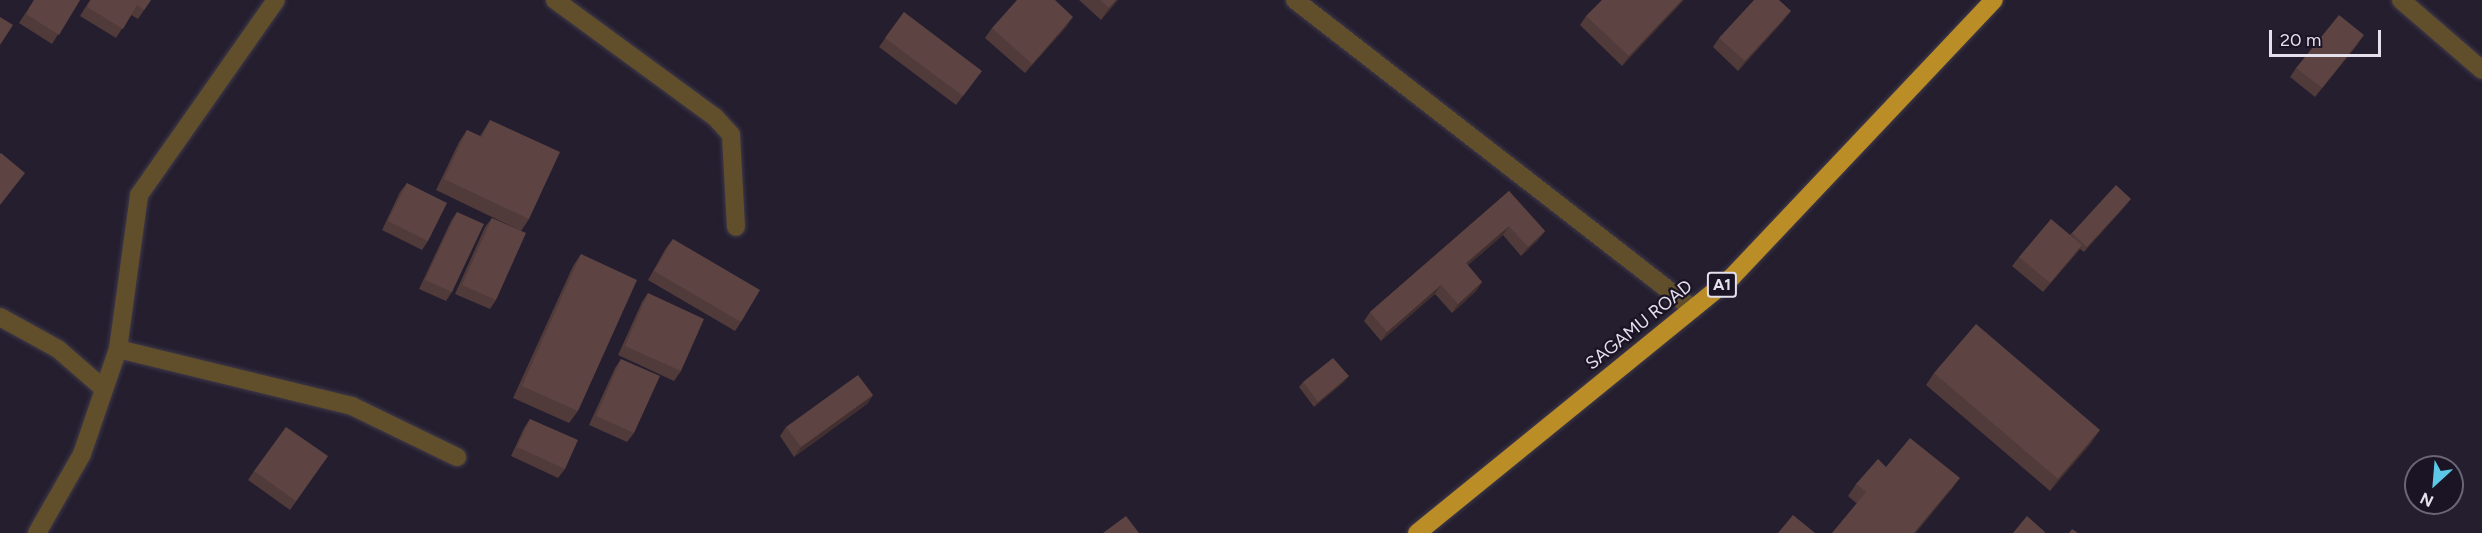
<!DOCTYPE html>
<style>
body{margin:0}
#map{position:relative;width:2482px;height:533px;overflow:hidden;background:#241e2f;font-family:Figtree,sans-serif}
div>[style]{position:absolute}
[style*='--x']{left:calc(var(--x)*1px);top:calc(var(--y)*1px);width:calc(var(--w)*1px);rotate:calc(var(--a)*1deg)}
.roads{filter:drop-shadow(0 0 2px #3f3949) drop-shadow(0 0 2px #3f3949)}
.street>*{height:18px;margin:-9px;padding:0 9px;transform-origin:9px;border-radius:9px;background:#614f2c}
.highway>*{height:18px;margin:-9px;padding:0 9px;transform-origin:9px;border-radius:9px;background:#bb8d26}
.wall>*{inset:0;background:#503a3a}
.shaded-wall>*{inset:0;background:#41302f}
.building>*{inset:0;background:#5d4443}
span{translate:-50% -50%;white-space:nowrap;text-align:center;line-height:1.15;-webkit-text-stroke:4.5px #1a1425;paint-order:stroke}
.shield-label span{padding:2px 4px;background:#1a1425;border:2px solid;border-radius:4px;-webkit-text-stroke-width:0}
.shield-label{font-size:16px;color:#e4e0ec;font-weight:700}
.street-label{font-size:18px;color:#e4e0ec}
.north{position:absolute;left:2404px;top:455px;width:60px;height:60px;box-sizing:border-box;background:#1a1425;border:2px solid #6b6675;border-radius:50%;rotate:206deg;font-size:16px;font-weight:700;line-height:24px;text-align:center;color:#e4e0ec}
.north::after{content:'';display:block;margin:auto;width:21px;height:27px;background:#5cc7e7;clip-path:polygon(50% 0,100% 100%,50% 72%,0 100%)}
.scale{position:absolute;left:2269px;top:30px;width:112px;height:27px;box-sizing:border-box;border:3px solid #e4e0ec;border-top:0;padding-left:8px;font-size:18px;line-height:21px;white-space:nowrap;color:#e4e0ec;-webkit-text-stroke:4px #1a1425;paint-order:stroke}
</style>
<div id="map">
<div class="roads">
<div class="street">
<i style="--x:555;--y:0;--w:198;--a:36.2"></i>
<i style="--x:715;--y:117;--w:24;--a:48"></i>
<i style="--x:731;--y:135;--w:92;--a:86.9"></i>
<i style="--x:1295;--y:0;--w:504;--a:37.83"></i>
<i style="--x:2401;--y:0;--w:107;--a:40.8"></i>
<i style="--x:0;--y:317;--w:66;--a:28.9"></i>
<i style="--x:58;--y:349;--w:61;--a:41"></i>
<i style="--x:118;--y:349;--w:241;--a:13.7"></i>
<i style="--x:352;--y:406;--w:117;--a:25.9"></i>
<i style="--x:37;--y:533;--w:91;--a:-60.3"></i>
<i style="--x:82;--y:454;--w:111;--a:-71.1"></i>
<i style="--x:118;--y:349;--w:155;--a:-82.2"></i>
<i style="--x:139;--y:195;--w:238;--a:-54.9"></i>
</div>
<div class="highway">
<i style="--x:1417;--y:533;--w:406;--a:-39.1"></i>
<i style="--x:1732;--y:277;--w:381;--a:-46.6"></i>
</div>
</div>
<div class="wall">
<i style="clip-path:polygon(34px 0,80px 0,52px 44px,19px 23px)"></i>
<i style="clip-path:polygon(90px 0,151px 0,138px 19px,131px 15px,116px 38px,80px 16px)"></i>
<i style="clip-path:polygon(1079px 0,1118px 0,1101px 20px)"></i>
<i style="clip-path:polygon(1684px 0,1622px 66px,1580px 25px,1586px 16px)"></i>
<i style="clip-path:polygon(904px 12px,975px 80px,956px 105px,879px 47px)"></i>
<i style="clip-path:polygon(1784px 20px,1738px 71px,1713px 47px,1719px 38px)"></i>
<i style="clip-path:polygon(1067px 26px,1025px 73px,985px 38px,992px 28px)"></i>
<i style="clip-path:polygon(2358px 44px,2315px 97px,2290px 77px,2296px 68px)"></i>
<i style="clip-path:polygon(490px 120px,529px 219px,521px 231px,436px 190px,459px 142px,467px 130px,480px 136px)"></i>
<i style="clip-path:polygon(407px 183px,428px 241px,422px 250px,382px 230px,400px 192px)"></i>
<i style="clip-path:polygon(1509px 191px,1545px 231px,1538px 240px,1521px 256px,1503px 235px,1468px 265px,1482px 282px,1476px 291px,1452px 313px,1435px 294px,1381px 341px,1364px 321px,1370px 312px)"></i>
<i style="clip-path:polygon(2127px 204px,2084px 252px,2080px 249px,2043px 292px,2012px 266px,2019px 257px,2070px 235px,2072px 233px)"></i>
<i style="clip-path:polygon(457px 212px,452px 292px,446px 301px,419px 289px,451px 221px)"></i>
<i style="clip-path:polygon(492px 218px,496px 300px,490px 309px,455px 294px,485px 227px)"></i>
<i style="clip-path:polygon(673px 239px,741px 322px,735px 331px,648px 280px,666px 248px)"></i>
<i style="clip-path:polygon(581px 254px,578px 411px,569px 423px,513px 398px,573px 266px)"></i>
<i style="clip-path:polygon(648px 293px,681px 371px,674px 381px,618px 355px,642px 302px)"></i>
<i style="clip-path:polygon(621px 359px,634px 433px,627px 442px,589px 425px,615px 368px)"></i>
<i style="clip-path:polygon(1934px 373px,2092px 442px,2050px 491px,1926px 385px)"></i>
<i style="clip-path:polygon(1345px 381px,1314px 407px,1299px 387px,1303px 382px)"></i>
<i style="clip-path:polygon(873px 395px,867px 404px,794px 457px,780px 436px,786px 427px)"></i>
<i style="clip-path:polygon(530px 419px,565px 469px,558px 478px,511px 456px,524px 428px)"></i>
<i style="clip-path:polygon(328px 456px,290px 510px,248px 480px,254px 471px)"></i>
<i style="clip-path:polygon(1886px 467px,1959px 478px,1951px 490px,1856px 503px,1848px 496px,1856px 484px)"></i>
</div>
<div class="shaded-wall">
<i style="clip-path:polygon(1116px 0,1118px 0,1101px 20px,1109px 8px)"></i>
<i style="clip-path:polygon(1682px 0,1684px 0,1622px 66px,1629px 56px)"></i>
<i style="clip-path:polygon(1791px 11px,1784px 20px,1738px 71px,1745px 61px)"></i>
<i style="clip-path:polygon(1073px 17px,1067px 26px,1025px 73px,1032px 64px)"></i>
<i style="clip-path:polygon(2364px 35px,2358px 44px,2315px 97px,2322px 88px)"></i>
<i style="clip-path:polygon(2131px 199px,2127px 204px,2084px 252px,2087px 247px)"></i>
<i style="clip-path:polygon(1509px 226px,1503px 235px,1460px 272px,1466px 263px)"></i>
<i style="clip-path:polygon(1545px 231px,1538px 240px,1521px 256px,1528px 247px)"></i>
<i style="clip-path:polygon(2082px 245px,2076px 254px,2043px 292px,2050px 283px)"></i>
<i style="clip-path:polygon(1482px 282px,1476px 291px,1452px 313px,1458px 304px)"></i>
<i style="clip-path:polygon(1441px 285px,1435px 294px,1381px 341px,1387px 332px)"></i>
<i style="clip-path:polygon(1349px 376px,1345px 381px,1314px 407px,1318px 402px)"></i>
<i style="clip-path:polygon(873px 395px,867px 404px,794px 457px,801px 447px)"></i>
<i style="clip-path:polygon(2100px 430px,2092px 442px,2050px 491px,2058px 479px)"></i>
<i style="clip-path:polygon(1960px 478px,1951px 490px,1916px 533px,1914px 533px)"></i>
</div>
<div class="building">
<i style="clip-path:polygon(34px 0,80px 0,59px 35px,26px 14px)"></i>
<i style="clip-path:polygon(91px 0,151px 0,144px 10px,137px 5px,123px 29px,87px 7px)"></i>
<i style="clip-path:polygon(1017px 0,1055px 0,1073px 17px,1032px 64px,992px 28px)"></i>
<i style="clip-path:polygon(1100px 0,1116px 0,1109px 8px)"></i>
<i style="clip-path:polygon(1602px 0,1682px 0,1629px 56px,1586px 16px)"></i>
<i style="clip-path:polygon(1754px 0,1779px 0,1791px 11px,1745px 61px,1719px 38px)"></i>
<i style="clip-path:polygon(904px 12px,982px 71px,963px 96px,885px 38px)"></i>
<i style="clip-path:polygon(2339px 15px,2364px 35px,2322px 88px,2296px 68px)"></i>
<i style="clip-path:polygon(0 17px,13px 25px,0 45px)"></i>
<i style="clip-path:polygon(490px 120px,560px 152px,529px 219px,444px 179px,467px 130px,482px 137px)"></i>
<i style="clip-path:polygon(1px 153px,25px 173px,0 205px,0 154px)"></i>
<i style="clip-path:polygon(407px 183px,447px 203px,428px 241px,388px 221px)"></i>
<i style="clip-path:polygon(2116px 185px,2131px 199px,2087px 247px,2072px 233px)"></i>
<i style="clip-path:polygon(1509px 191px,1545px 231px,1528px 247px,1509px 226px,1466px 263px,1482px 282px,1458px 304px,1441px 285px,1387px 332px,1370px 312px)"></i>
<i style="clip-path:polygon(457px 212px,484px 224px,452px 292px,425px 280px)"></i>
<i style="clip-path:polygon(492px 218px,526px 233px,496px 300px,462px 285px)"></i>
<i style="clip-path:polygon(2051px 219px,2082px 245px,2050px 283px,2019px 257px)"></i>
<i style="clip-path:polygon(673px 239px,760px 290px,741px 322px,654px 271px)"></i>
<i style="clip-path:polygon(581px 254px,637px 280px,578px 411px,522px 386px)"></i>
<i style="clip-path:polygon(648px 293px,704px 319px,681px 371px,625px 346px)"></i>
<i style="clip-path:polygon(1976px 324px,2100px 430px,2058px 479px,1934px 373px)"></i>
<i style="clip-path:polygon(1333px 358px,1349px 376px,1318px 402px,1303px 382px)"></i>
<i style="clip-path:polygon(621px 359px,660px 376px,634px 433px,596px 416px)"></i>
<i style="clip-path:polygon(858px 375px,873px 395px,801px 447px,786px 427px)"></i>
<i style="clip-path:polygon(530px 419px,578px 440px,565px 469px,517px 447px)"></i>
<i style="clip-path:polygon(286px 427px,328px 456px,296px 501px,254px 471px)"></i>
<i style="clip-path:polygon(1910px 438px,1960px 478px,1914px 533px,1832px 533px,1866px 492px,1856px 484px,1878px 459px,1886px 467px)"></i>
<i style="clip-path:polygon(1793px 515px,1815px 533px,1778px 533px)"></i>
<i style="clip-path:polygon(1126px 516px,1139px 533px,1103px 533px)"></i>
<i style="clip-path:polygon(2027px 516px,2045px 532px,2044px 533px,2013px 533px)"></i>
<i style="clip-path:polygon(2072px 529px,2078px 533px,2069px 533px)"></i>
</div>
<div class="shield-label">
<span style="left:1722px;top:285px">A1</span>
</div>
<div class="street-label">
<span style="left:1639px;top:325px;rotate:-39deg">SAGAMU ROAD</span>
</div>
<div class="north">N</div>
<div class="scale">20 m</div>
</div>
